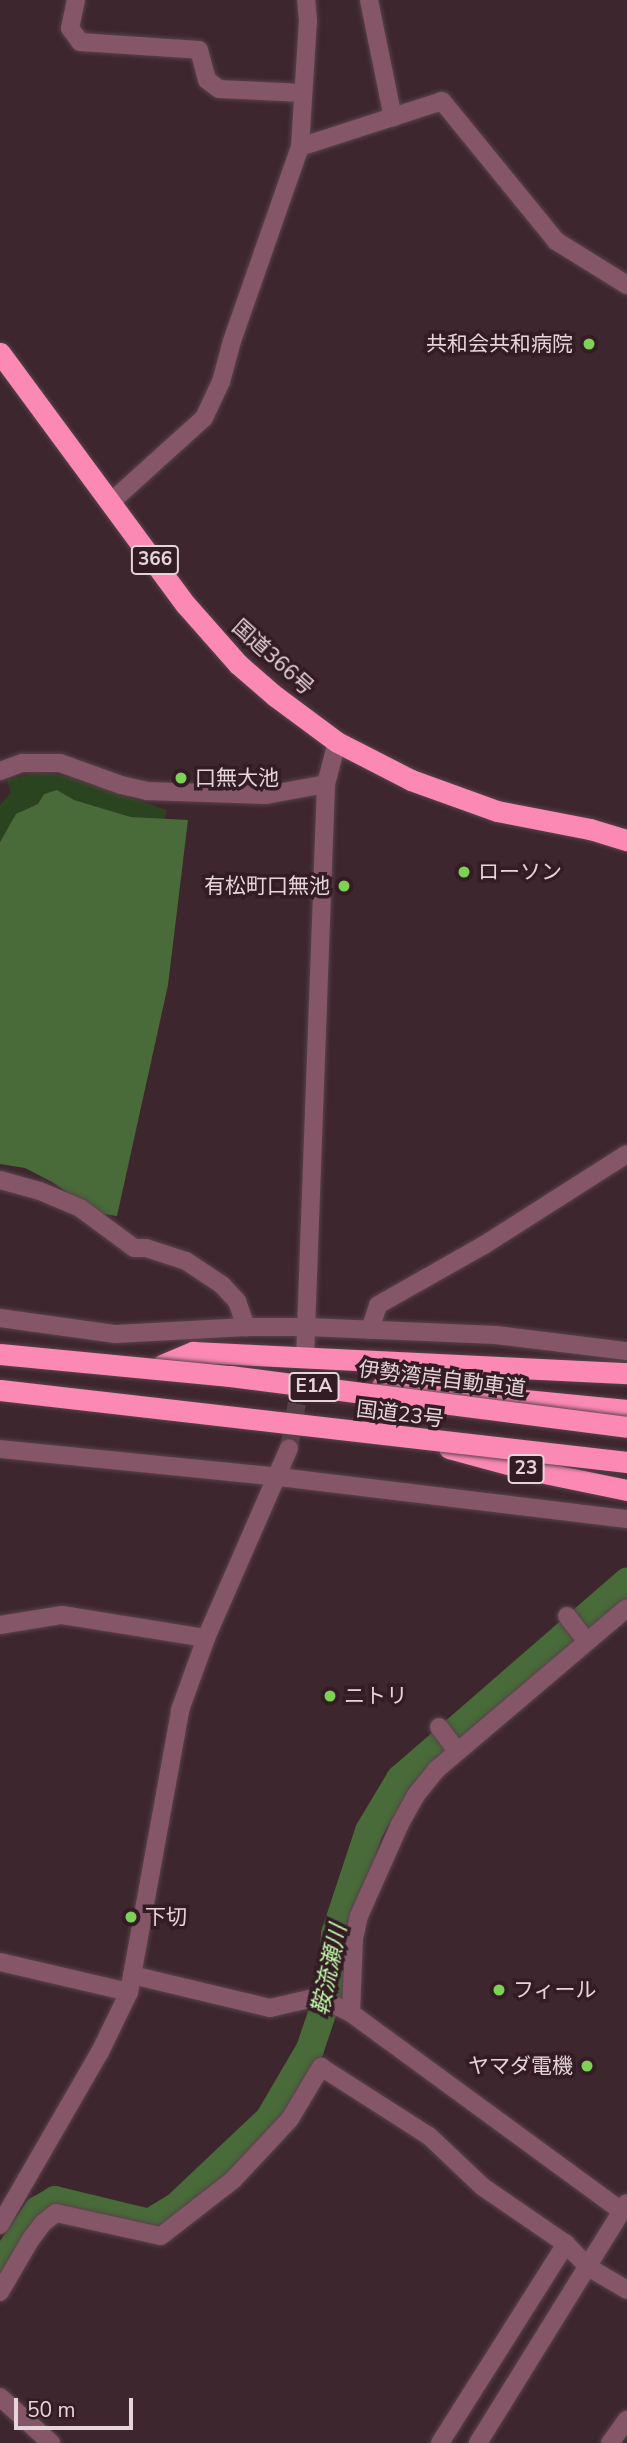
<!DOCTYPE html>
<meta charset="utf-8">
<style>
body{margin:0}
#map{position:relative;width:627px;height:2443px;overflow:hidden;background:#3e262e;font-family:"Nunito Sans","Noto Sans JP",sans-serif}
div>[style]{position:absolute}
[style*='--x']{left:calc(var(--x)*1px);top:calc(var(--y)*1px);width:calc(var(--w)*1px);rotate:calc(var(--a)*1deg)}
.green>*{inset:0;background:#2b4420}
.water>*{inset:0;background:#486b39}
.river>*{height:28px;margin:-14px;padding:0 14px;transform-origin:14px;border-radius:14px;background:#486b39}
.minor-tunnel>*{height:18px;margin-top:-9px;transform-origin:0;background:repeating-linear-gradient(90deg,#574048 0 18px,transparent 0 27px)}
.roads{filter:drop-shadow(0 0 2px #59424a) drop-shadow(0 0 2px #59424a)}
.minor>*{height:18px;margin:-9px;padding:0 9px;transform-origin:9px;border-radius:9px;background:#855667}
.highway>*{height:21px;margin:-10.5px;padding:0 10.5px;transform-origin:10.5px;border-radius:10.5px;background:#fb89b4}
.bridges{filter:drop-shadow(0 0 2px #59424a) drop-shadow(0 0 2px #59424a)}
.highway-bridge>*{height:21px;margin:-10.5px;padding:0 10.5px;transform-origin:10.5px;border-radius:10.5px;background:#fb89b4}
.dots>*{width:19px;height:19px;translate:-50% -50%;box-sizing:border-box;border:4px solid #331c24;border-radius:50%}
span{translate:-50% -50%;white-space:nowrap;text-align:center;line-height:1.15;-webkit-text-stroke:7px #331c24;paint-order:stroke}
.shield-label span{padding:2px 5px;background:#331c24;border:2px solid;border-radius:5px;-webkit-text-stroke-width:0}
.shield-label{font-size:19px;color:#e5d5da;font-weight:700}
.poi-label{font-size:21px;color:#e5d5da}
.right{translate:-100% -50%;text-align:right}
.left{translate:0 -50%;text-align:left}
.street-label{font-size:21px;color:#e5d5da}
.water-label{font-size:23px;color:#c0f6a9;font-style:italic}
.scale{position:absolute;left:14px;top:2398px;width:119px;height:32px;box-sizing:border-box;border:4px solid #e5d5da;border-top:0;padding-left:9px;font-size:21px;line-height:24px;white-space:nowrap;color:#e5d5da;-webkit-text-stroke:5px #331c24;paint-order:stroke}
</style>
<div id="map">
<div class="green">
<i style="clip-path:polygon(36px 773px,66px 776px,167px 810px,164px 820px,131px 817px,74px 800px,57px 790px,44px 794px,38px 804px,17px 814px,0 842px,0 805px,11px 793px,7px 780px)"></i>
</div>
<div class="water">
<i style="clip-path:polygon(57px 790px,74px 800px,131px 817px,188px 820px,168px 985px,117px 1216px,97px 1213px,52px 1182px,25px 1168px,0 1164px,0 842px,16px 814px,38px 804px,44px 794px)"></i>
</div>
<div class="river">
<i style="--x:0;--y:2266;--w:68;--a:-55.8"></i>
<i style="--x:38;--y:2210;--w:20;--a:-30"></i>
<i style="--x:55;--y:2200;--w:97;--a:13.7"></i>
<i style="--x:149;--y:2223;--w:31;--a:-31"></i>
<i style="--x:176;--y:2207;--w:128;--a:-43.4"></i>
<i style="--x:269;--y:2119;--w:81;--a:-59.6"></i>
<i style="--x:310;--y:2049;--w:65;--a:-71.3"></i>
<i style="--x:331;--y:1987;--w:53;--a:-85.7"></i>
<i style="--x:335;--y:1934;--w:108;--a:-71.7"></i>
<i style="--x:369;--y:1831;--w:61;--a:-59.2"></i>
<i style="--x:400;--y:1779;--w:301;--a:-41"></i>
</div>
<div class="minor-tunnel">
<i style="--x:289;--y:1448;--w:92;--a:-80"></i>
</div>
<div class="roads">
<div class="minor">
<i style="--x:76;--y:0;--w:29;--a:102"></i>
<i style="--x:70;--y:28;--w:17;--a:54"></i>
<i style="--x:80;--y:42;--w:119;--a:3.8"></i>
<i style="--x:199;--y:50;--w:31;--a:75"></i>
<i style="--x:207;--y:80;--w:15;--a:37"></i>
<i style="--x:219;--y:89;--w:84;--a:2.7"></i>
<i style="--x:369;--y:0;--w:120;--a:78.5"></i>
<i style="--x:300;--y:147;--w:149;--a:-17.9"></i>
<i style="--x:442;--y:101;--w:181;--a:50.8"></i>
<i style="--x:556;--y:241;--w:84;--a:31.8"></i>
<i style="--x:111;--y:502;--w:125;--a:-42.1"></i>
<i style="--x:204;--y:418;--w:40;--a:-65"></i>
<i style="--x:221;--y:382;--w:42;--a:-75"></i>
<i style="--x:232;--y:341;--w:206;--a:-70.7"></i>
<i style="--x:300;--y:147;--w:126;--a:-86.4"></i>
<i style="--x:308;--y:21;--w:21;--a:-95"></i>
<i style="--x:0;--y:771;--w:23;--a:-20"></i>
<i style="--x:22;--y:763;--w:38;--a:0"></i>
<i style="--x:60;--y:763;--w:65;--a:19.8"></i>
<i style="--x:121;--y:785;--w:26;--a:13"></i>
<i style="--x:146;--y:791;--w:120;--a:1.9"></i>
<i style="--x:266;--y:795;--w:61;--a:-10.4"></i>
<i style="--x:0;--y:1180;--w:41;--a:15.4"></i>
<i style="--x:40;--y:1191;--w:43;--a:23"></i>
<i style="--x:80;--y:1208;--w:67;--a:36.5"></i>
<i style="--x:134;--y:1248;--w:12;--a:0"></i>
<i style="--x:146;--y:1248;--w:42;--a:18"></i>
<i style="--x:186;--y:1261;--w:43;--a:33.7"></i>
<i style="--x:222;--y:1285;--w:22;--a:47"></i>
<i style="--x:237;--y:1301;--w:28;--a:71"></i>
<i style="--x:0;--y:1318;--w:117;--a:7.9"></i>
<i style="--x:116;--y:1334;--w:130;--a:-3.1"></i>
<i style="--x:246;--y:1327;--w:61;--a:0"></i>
<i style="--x:307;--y:1327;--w:189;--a:2.4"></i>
<i style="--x:496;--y:1335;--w:132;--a:7"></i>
<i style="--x:370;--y:1330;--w:26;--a:-72"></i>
<i style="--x:378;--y:1305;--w:122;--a:-29.5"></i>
<i style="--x:484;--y:1245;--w:169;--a:-32.5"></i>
<i style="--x:305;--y:1357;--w:573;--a:-87.9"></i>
<i style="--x:326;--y:784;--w:43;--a:-75.3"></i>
<i style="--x:0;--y:1449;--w:280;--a:5.7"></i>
<i style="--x:279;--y:1477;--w:351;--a:6.9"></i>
<i style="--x:567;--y:1616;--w:23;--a:52"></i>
<i style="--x:0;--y:1625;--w:63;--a:-9.2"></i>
<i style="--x:62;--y:1615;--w:146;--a:9.1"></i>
<i style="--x:439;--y:1727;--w:21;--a:53"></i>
<i style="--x:0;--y:1962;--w:132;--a:13.1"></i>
<i style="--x:132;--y:1975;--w:142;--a:13.4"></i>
<i style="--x:270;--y:2008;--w:49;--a:-12.9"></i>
<i style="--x:318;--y:1997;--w:37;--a:26"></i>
<i style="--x:351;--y:2013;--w:336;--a:36.2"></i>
<i style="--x:351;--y:2013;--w:74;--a:-87.7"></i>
<i style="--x:354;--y:1939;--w:24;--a:-78"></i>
<i style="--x:359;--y:1916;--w:101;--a:-66"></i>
<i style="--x:400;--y:1824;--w:33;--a:-61"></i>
<i style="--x:416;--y:1795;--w:32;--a:-51"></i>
<i style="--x:436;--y:1770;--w:250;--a:-40.3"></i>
<i style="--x:0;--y:2225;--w:200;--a:-60"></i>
<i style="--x:100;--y:2052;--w:67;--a:-64.2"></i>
<i style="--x:129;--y:1992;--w:287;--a:-79.7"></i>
<i style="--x:180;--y:1710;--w:77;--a:-70.1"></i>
<i style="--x:206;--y:1638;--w:207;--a:-66.4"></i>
<i style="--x:0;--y:2292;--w:61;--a:-59.7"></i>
<i style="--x:31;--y:2239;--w:20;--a:-53"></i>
<i style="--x:43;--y:2223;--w:16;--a:-38"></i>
<i style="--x:56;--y:2213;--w:107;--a:12.4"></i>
<i style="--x:161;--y:2236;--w:91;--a:-37.9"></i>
<i style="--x:233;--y:2180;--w:83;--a:-46.9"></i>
<i style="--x:290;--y:2119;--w:61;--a:-59.2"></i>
<i style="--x:321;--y:2067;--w:128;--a:32.6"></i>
<i style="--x:429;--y:2136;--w:74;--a:43.4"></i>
<i style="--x:483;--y:2187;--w:101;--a:34.5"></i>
<i style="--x:566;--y:2244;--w:32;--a:46"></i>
<i style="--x:588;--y:2267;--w:45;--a:30.5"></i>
<i style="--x:0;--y:2397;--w:69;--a:42"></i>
<i style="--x:440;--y:2443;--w:236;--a:-57.7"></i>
<i style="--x:478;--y:2443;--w:282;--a:-58.2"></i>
<i style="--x:610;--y:2443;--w:29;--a:-54"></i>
</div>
<div class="highway">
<i style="--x:0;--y:353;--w:313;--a:53.6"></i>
<i style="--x:186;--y:605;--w:79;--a:48.6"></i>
<i style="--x:238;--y:664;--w:49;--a:40.9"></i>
<i style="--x:275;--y:696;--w:77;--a:36.6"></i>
<i style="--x:337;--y:742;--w:83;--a:27.2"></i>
<i style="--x:411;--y:780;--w:91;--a:19.8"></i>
<i style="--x:497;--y:811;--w:95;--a:11"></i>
<i style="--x:590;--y:829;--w:39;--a:17"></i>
<i style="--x:162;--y:1365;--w:34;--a:-23"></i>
<i style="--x:193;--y:1352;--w:435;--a:2.8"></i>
<i style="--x:382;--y:1386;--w:246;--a:5.6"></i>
<i style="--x:449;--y:1448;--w:84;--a:15.2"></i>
<i style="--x:530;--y:1470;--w:99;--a:11.7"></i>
</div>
</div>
<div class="bridges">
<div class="highway-bridge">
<i style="--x:0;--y:1354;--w:231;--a:5.5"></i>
<i style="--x:230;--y:1376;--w:400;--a:7.3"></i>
<i style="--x:0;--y:1390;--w:631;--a:6.55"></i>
</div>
</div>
<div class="dots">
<i style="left:589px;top:344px;background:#7dd154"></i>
<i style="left:181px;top:778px;background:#7dd154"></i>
<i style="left:464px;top:872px;background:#7dd154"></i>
<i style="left:344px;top:886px;background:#7dd154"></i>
<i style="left:330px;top:1696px;background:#7dd154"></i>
<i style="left:131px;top:1917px;background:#7dd154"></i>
<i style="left:499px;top:1990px;background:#7dd154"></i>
<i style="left:587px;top:2066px;background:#7dd154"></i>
</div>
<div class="shield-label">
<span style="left:155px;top:560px">366</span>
<span style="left:314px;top:1387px">E1A</span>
<span style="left:526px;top:1469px">23</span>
</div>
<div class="poi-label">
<span class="right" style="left:573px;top:344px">共和会共和病院</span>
<span class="left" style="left:195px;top:778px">口無大池</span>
<span class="left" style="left:478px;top:872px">ローソン</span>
<span class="right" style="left:330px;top:886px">有松町口無池</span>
<span class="left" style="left:344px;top:1696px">ニトリ</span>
<span class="left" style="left:145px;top:1917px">下切</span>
<span class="left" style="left:513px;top:1990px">フィール</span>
<span class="right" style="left:573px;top:2066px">ヤマダ電機</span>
</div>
<div class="street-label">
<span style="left:273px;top:657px;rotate:42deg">国道366号</span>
<span style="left:442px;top:1379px;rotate:7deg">伊勢湾岸自動車道</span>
<span style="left:400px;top:1414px;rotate:7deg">国道23号</span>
</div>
<div class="water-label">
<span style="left:330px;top:1970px;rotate:-78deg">鞍流瀬川</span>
</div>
<div class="scale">50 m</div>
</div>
